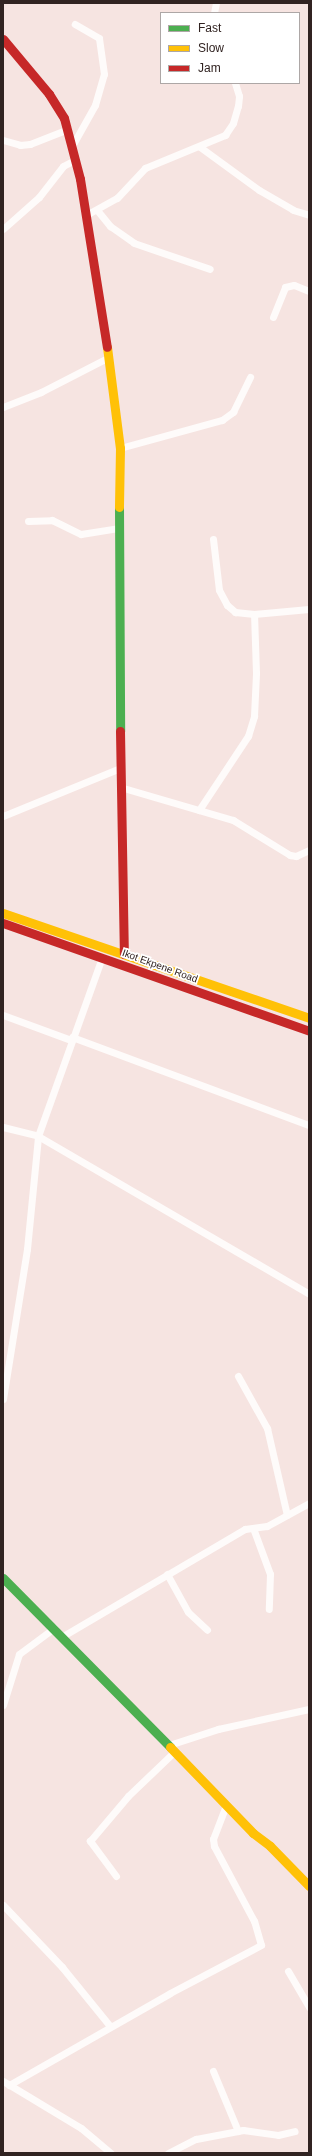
<!DOCTYPE html>
<style>
body{margin:0}
#map{position:relative;width:312px;height:2156px;overflow:hidden;background:#f6e4e1;font-family:Arial,sans-serif}
div>[style]{position:absolute}
[style*='--x']{left:calc(var(--x)*1px);top:calc(var(--y)*1px);width:calc(var(--w)*1px);rotate:calc(var(--a)*1deg)}
.street>*{height:7px;margin:-3.5px;padding:0 3.5px;transform-origin:3.5px;border-radius:3.5px;background:#fefbfa}
.fast>*{height:9px;margin:-4.5px;padding:0 4.5px;transform-origin:4.5px;border-radius:4.5px;background:#4caf50}
.slow>*{height:9px;margin:-4.5px;padding:0 4.5px;transform-origin:4.5px;border-radius:4.5px;background:#ffc107}
.jam>*{height:9px;margin:-4.5px;padding:0 4.5px;transform-origin:4.5px;border-radius:4.5px;background:#c62828}
span{translate:-50% -50%;white-space:nowrap;text-align:center;line-height:1.15;-webkit-text-stroke:3.5px #fff;paint-order:stroke}
.street-label{font-size:10px;color:#312321}
.frame{position:absolute;inset:0;border:4px solid #312321;pointer-events:none}
.legend{position:absolute;left:160px;top:12px;width:140px;height:72px;box-sizing:border-box;background:#fff;border:1px solid #ada7a6;margin:0;padding:5px 7px;list-style:none;font-size:12px;color:#312321}
.legend li{display:flex;align-items:center;gap:8px;height:20px}
.legend b{width:20px;border:1px solid #ada7a6}
</style>
<div id="map">
<div class="street">
<i style="--x:214;--y:13;--w:10;--a:-79"></i>
<i style="--x:3;--y:140;--w:18;--a:16"></i>
<i style="--x:20;--y:145;--w:10;--a:-6"></i>
<i style="--x:30;--y:144;--w:41;--a:-21.5"></i>
<i style="--x:72;--y:146;--w:47;--a:-60.7"></i>
<i style="--x:95;--y:105;--w:32;--a:-74"></i>
<i style="--x:104;--y:74;--w:36;--a:-98"></i>
<i style="--x:99;--y:38;--w:28;--a:-150"></i>
<i style="--x:200;--y:147;--w:73;--a:36.1"></i>
<i style="--x:259;--y:190;--w:39;--a:30"></i>
<i style="--x:293;--y:210;--w:17;--a:17"></i>
<i style="--x:97;--y:210;--w:21;--a:51"></i>
<i style="--x:110;--y:226;--w:29;--a:35"></i>
<i style="--x:134;--y:243;--w:80;--a:18.9"></i>
<i style="--x:86;--y:215;--w:35;--a:-29"></i>
<i style="--x:117;--y:198;--w:41;--a:-47"></i>
<i style="--x:145;--y:168;--w:87;--a:-22.4"></i>
<i style="--x:225;--y:135;--w:14;--a:-56"></i>
<i style="--x:233;--y:123;--w:18;--a:-74"></i>
<i style="--x:238;--y:106;--w:10;--a:-84"></i>
<i style="--x:239;--y:96;--w:14;--a:-107"></i>
<i style="--x:3;--y:229;--w:48;--a:-41.6"></i>
<i style="--x:39;--y:197;--w:39;--a:-52"></i>
<i style="--x:63;--y:166;--w:13;--a:-27"></i>
<i style="--x:273;--y:317;--w:32;--a:-68"></i>
<i style="--x:285;--y:287;--w:9;--a:-13"></i>
<i style="--x:294;--y:285;--w:16;--a:22"></i>
<i style="--x:3;--y:407;--w:41;--a:-21.5"></i>
<i style="--x:41;--y:392;--w:76;--a:-27.2"></i>
<i style="--x:120;--y:448;--w:106;--a:-15.4"></i>
<i style="--x:222;--y:420;--w:14;--a:-36"></i>
<i style="--x:233;--y:412;--w:39;--a:-64"></i>
<i style="--x:28;--y:521;--w:24;--a:-2"></i>
<i style="--x:52;--y:520;--w:32;--a:26"></i>
<i style="--x:81;--y:534;--w:39;--a:-9"></i>
<i style="--x:213;--y:539;--w:51;--a:83.3"></i>
<i style="--x:219;--y:590;--w:17;--a:62"></i>
<i style="--x:227;--y:605;--w:11;--a:41"></i>
<i style="--x:235;--y:612;--w:19;--a:6"></i>
<i style="--x:254;--y:614;--w:55;--a:-5.2"></i>
<i style="--x:120;--y:787;--w:118;--a:16.3"></i>
<i style="--x:233;--y:820;--w:67;--a:31.6"></i>
<i style="--x:290;--y:855;--w:6;--a:9"></i>
<i style="--x:296;--y:856;--w:14;--a:-25"></i>
<i style="--x:199;--y:810;--w:89;--a:-56.5"></i>
<i style="--x:248;--y:736;--w:21;--a:-73"></i>
<i style="--x:254;--y:716;--w:43;--a:-87.3"></i>
<i style="--x:256;--y:673;--w:59;--a:-91.9"></i>
<i style="--x:3;--y:816;--w:126;--a:-22.3"></i>
<i style="--x:3;--y:1015;--w:72;--a:20.2"></i>
<i style="--x:72;--y:1037;--w:253;--a:20.4"></i>
<i style="--x:3;--y:1127;--w:36;--a:14"></i>
<i style="--x:38;--y:1136;--w:314;--a:30.2"></i>
<i style="--x:238;--y:1376;--w:60;--a:60.9"></i>
<i style="--x:267;--y:1428;--w:89;--a:77.1"></i>
<i style="--x:3;--y:1399;--w:152;--a:-80.9"></i>
<i style="--x:27;--y:1249;--w:114;--a:-84.4"></i>
<i style="--x:38;--y:1136;--w:190;--a:-70.3"></i>
<i style="--x:253;--y:1528;--w:49;--a:69.7"></i>
<i style="--x:270;--y:1574;--w:35;--a:92"></i>
<i style="--x:167;--y:1574;--w:43;--a:61.1"></i>
<i style="--x:188;--y:1612;--w:26;--a:43"></i>
<i style="--x:63;--y:1636;--w:211;--a:-30.5"></i>
<i style="--x:245;--y:1529;--w:22;--a:-8"></i>
<i style="--x:267;--y:1526;--w:48;--a:-28.7"></i>
<i style="--x:3;--y:1705;--w:53;--a:-72.6"></i>
<i style="--x:19;--y:1654;--w:44;--a:-36.6"></i>
<i style="--x:169;--y:1745;--w:52;--a:-18.1"></i>
<i style="--x:218;--y:1729;--w:93;--a:-12.4"></i>
<i style="--x:116;--y:1876;--w:44;--a:-126.6"></i>
<i style="--x:90;--y:1841;--w:59;--a:-49.8"></i>
<i style="--x:128;--y:1796;--w:64;--a:-43.7"></i>
<i style="--x:3;--y:1905;--w:86;--a:46.4"></i>
<i style="--x:62;--y:1967;--w:76;--a:50.9"></i>
<i style="--x:288;--y:1971;--w:42;--a:59.7"></i>
<i style="--x:213;--y:2071;--w:65;--a:67.4"></i>
<i style="--x:3;--y:2081;--w:91;--a:31.1"></i>
<i style="--x:81;--y:2128;--w:39;--a:40"></i>
<i style="--x:9;--y:2085;--w:185;--a:-29.7"></i>
<i style="--x:170;--y:1993;--w:103;--a:-27.8"></i>
<i style="--x:261;--y:1945;--w:25;--a:-106"></i>
<i style="--x:254;--y:1921;--w:85;--a:-118.1"></i>
<i style="--x:214;--y:1846;--w:7;--a:-98"></i>
<i style="--x:213;--y:1839;--w:36;--a:-69"></i>
<i style="--x:168;--y:2153;--w:31;--a:-27"></i>
<i style="--x:196;--y:2139;--w:48;--a:-10.8"></i>
<i style="--x:243;--y:2130;--w:35;--a:8"></i>
<i style="--x:278;--y:2135;--w:17;--a:-13"></i>
</div>
<div class="fast">
<i style="--x:119;--y:507;--w:224;--a:89.7"></i>
<i style="--x:3;--y:1578;--w:238;--a:45.3"></i>
</div>
<div class="slow">
<i style="--x:107;--y:347;--w:102;--a:82.7"></i>
<i style="--x:120;--y:448;--w:59;--a:91"></i>
<i style="--x:3;--y:913;--w:324;--a:18.9"></i>
<i style="--x:170;--y:1747;--w:120;--a:46"></i>
<i style="--x:253;--y:1833;--w:21;--a:37"></i>
<i style="--x:270;--y:1846;--w:56;--a:45.7"></i>
</div>
<div class="jam">
<i style="--x:3;--y:39;--w:72;--a:50.1"></i>
<i style="--x:49;--y:94;--w:28;--a:58"></i>
<i style="--x:64;--y:118;--w:63;--a:75.3"></i>
<i style="--x:80;--y:179;--w:170;--a:80.9"></i>
<i style="--x:120;--y:731;--w:223;--a:89"></i>
<i style="--x:3;--y:923;--w:324;--a:19.4"></i>
</div>
<div class="street-label">
<span style="left:160px;top:966px;rotate:20deg">Ikot Ekpene Road</span>
</div>
<div class="frame"></div>
<ul class="legend">
<li><b style="height:5px;background:#4caf50"></b>Fast</li>
<li><b style="height:5px;background:#ffc107"></b>Slow</li>
<li><b style="height:5px;background:#c62828"></b>Jam</li>
</ul>
</div>
